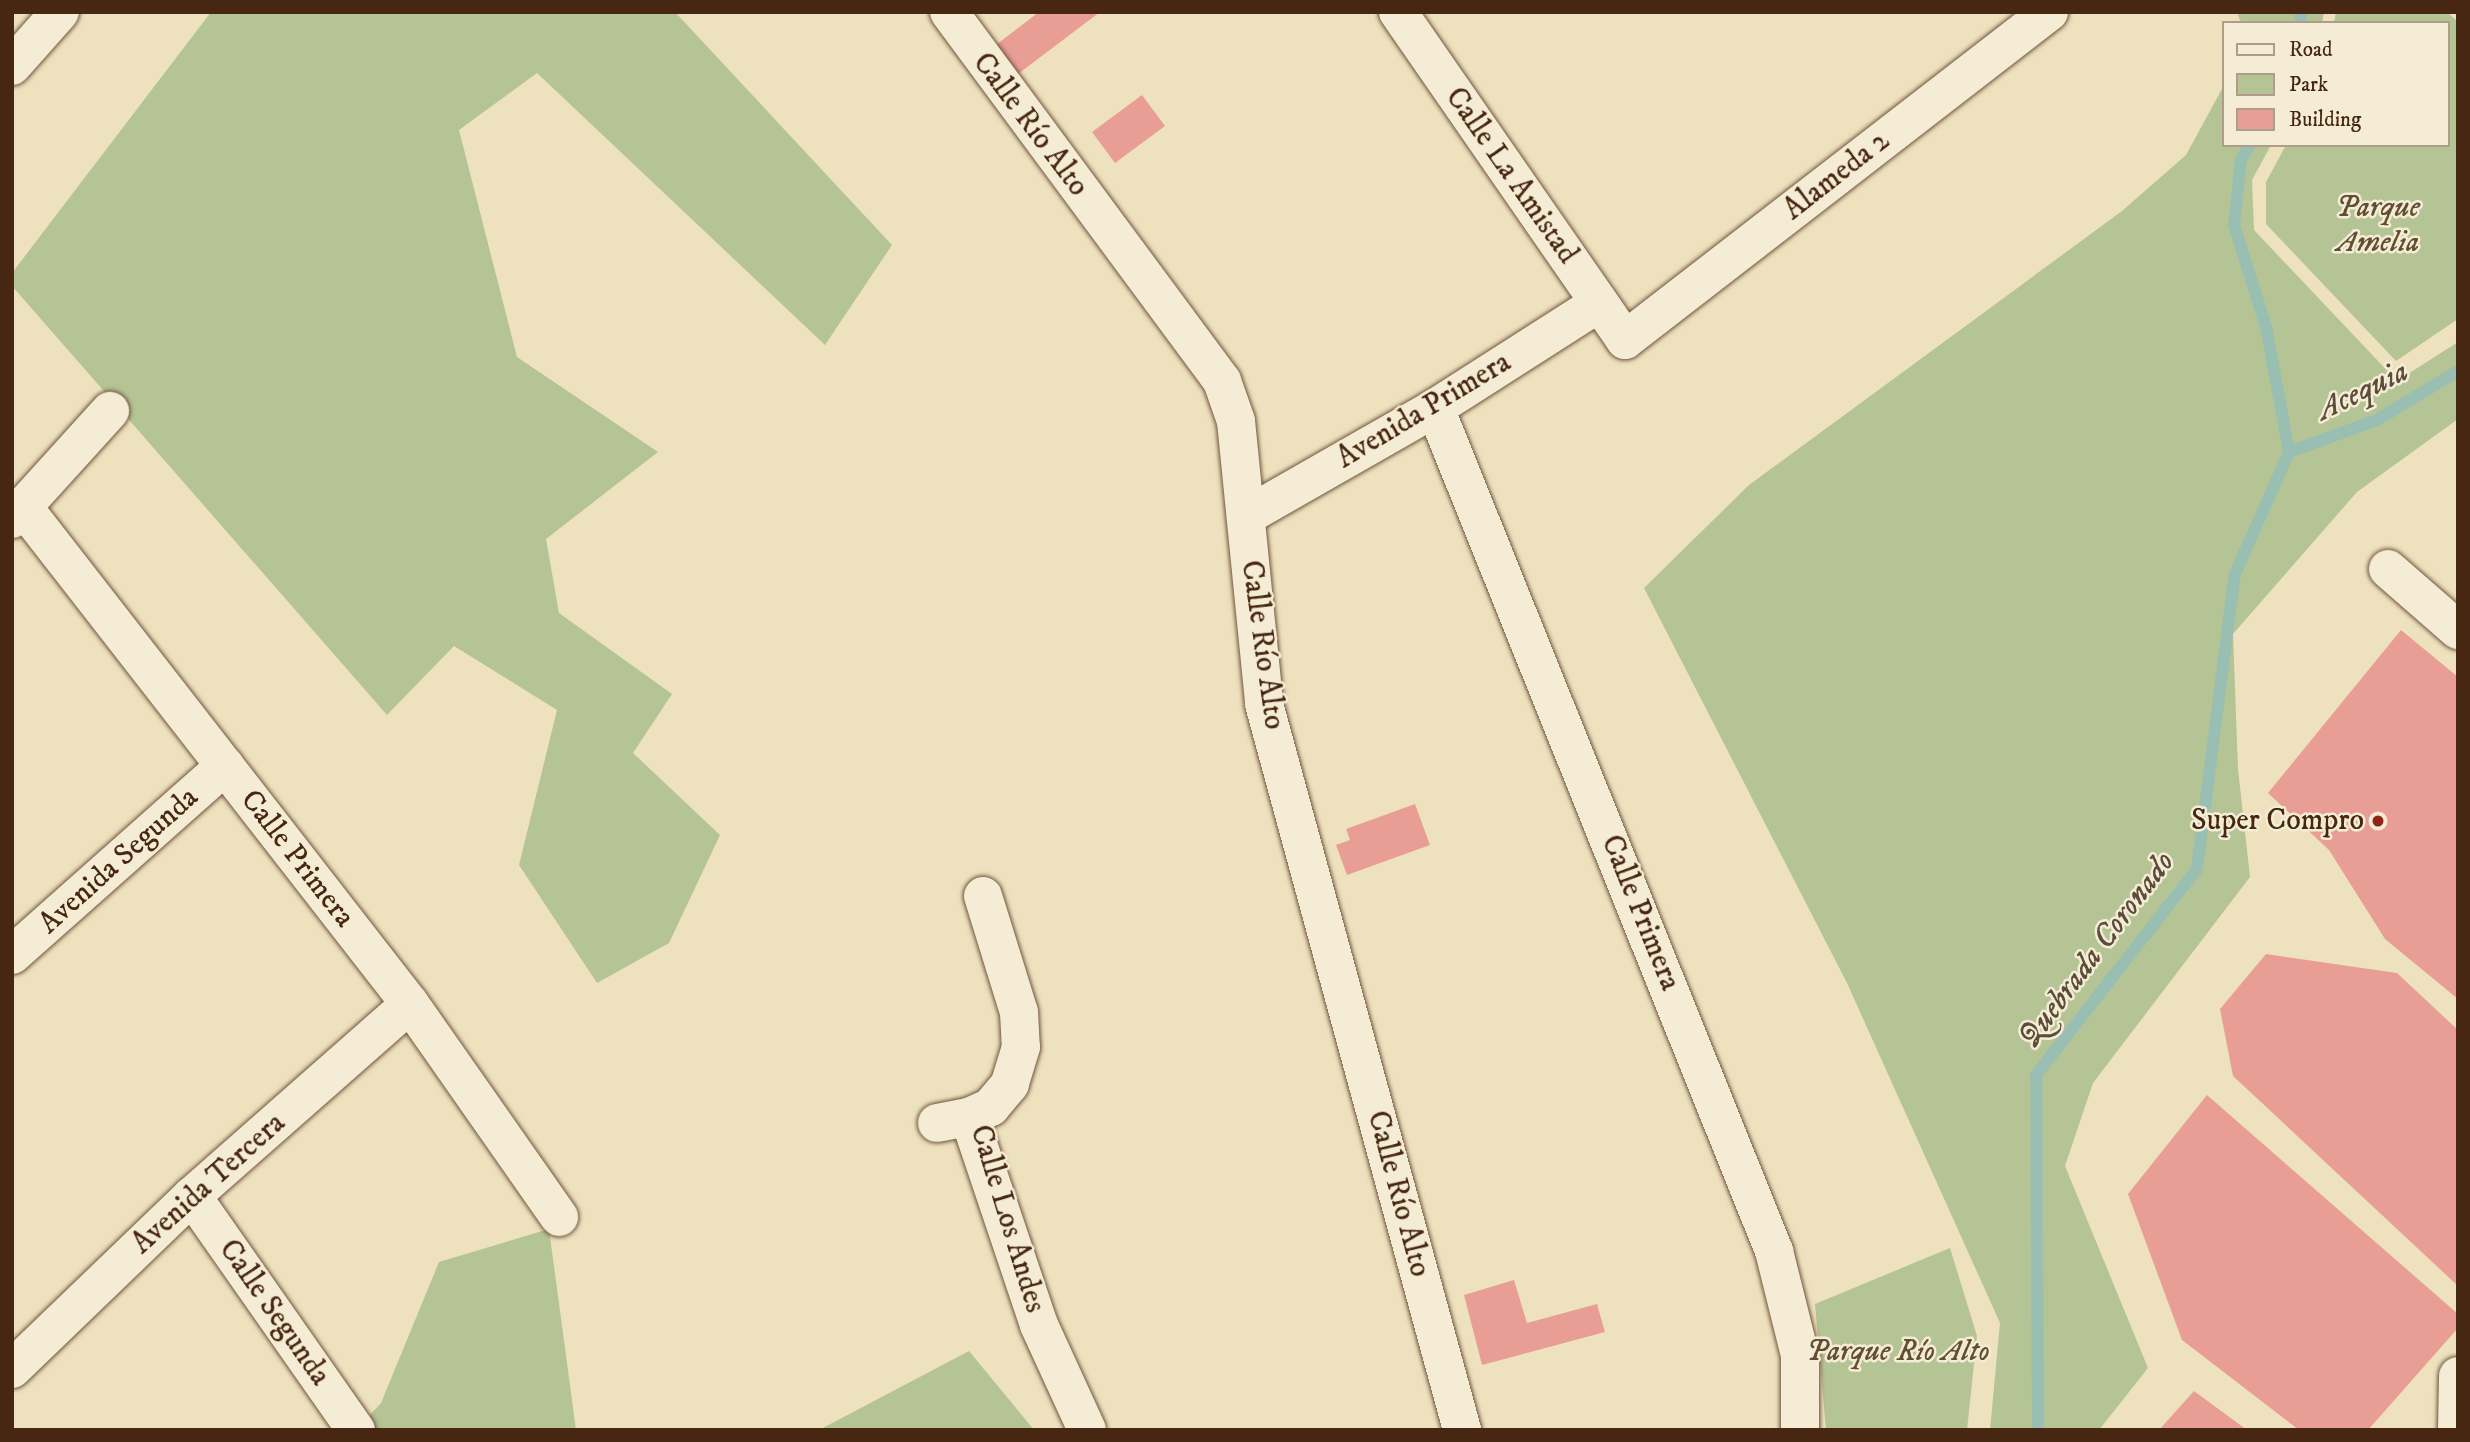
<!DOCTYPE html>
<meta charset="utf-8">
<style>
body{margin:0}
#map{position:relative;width:2470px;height:1442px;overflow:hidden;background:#eee2be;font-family:"IM FELL DW Pica",serif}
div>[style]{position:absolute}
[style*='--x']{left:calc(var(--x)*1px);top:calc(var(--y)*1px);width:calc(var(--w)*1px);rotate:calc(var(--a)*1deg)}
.green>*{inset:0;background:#b5c494}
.stream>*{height:12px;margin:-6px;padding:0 6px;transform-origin:6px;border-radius:6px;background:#99beb2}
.building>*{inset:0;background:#e89e94}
.roads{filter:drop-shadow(0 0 2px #71553d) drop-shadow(0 0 2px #71553d)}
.minor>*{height:38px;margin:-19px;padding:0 19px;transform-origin:19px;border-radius:19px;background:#f4ecd5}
.dots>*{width:19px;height:19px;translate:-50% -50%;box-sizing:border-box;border:4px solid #f4ecd5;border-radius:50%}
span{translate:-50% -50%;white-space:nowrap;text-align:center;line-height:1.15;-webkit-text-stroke:5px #f4ecd5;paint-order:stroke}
.street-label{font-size:30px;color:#472612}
.park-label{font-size:30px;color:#624e32;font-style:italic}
.poi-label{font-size:30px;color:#472612}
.right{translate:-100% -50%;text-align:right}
.water-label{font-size:32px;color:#5c4c3a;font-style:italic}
.frame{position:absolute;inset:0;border:14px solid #472612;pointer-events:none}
.legend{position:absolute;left:2222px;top:21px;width:228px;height:126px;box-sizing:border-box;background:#f4ecd5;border:2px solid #af9d87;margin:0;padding:9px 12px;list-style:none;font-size:21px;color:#472612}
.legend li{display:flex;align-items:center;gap:14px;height:35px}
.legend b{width:35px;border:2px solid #af9d87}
</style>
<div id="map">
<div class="green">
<i style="clip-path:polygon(211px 12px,675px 12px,892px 245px,825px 345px,537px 73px,459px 130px,517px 357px,658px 452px,546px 539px,559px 613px,672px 694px,633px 753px,720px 835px,669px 943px,597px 983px,519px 865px,557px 710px,454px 646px,387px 715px,12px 286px,12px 273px)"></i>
<i style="clip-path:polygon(2237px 12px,2324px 12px,2322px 23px,2241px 23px)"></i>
<i style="clip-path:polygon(2336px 12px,2447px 12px,2458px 22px,2458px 319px,2396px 361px,2266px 224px,2266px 182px,2286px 145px,2447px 145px,2447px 23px,2334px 23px)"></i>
<i style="clip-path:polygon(2223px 87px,2223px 145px,2271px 145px,2252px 180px,2254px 230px,2397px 381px,2458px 342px,2458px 419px,2357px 492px,2233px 634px,2238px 769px,2250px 877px,2093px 1083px,2065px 1166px,2148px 1368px,2099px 1430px,1990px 1430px,2000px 1323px,1847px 983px,1644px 588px,1749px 485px,2122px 211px,2186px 155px)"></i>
<i style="clip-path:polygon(549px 1229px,576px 1430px,356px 1430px,381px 1403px,439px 1262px)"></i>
<i style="clip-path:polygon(1950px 1248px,1977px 1336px,1967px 1430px,1826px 1430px,1815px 1304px)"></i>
<i style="clip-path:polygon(969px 1351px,1034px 1430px,819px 1430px)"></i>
</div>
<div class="stream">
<i style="--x:2300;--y:23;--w:11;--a:-85"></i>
<i style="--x:2289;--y:452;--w:94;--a:-20"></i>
<i style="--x:2377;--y:420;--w:95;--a:-31.2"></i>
<i style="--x:2038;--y:1430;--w:355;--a:-90.3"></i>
<i style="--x:2036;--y:1075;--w:261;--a:-52"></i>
<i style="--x:2197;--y:869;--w:297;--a:-82.7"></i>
<i style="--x:2235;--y:574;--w:133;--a:-66.1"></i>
<i style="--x:2289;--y:452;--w:127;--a:-100.4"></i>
<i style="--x:2266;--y:327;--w:107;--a:-107.4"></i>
<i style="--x:2234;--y:225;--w:65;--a:-83.9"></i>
<i style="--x:2241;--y:160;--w:17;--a:-59"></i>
</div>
<div class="building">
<i style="clip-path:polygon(1039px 12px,1100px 12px,1014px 77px,992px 48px)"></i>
<i style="clip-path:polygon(1142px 95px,1165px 126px,1115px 163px,1092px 132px)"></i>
<i style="clip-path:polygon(2401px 630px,2458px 677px,2458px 999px,2385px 939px,2329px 850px,2268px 793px)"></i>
<i style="clip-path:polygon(1415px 804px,1430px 845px,1347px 875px,1336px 845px,1350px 840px,1346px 829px)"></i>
<i style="clip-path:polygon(2266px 954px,2397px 973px,2458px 1030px,2458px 1286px,2233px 1076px,2220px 1009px)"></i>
<i style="clip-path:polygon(2207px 1095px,2458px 1314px,2458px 1328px,2368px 1430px,2299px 1430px,2182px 1340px,2128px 1194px)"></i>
<i style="clip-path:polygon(1514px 1280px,1527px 1323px,1597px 1304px,1605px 1332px,1482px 1365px,1464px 1295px)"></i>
<i style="clip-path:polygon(2194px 1391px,2247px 1430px,2159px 1430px)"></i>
</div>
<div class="roads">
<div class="minor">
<i style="--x:949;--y:12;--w:459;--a:53.5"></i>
<i style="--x:1222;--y:381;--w:42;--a:70.7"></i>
<i style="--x:1236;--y:421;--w:284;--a:84.3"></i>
<i style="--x:1264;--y:704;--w:753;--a:74.74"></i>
<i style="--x:1398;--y:12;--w:399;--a:55.3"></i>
<i style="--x:1625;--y:340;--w:536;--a:-37.72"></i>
<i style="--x:12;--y:66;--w:72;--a:-48.4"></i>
<i style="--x:1435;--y:408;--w:909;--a:68.09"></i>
<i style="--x:1774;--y:1251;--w:107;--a:76"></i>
<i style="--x:1800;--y:1355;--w:75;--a:90"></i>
<i style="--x:24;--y:508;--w:628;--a:52.11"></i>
<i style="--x:410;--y:1004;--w:260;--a:55"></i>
<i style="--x:1246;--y:516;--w:218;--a:-29.7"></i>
<i style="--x:1435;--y:408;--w:195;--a:-32.6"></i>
<i style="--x:12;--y:519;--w:146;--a:-47.8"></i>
<i style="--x:2388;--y:569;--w:93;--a:41.1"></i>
<i style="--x:983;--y:896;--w:121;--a:72.8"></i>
<i style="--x:1019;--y:1012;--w:35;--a:87"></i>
<i style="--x:1021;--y:1047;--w:39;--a:107"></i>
<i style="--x:1010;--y:1084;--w:30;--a:130"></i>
<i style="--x:991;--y:1107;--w:24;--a:156"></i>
<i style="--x:969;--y:1117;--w:219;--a:71.4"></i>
<i style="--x:1039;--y:1325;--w:115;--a:65.4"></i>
<i style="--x:12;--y:955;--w:285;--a:-41.6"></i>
<i style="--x:937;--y:1123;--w:33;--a:-11"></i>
<i style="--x:192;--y:1196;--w:286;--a:55"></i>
<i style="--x:12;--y:1369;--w:250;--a:-43.9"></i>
<i style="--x:192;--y:1196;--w:290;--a:-41.4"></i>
<i style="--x:2457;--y:1430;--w:54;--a:-88.9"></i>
</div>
</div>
<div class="dots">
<i style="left:2378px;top:821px;background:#8f2418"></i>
</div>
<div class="street-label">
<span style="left:1030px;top:125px;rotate:53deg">Calle Río Alto</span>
<span style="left:1511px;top:176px;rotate:55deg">Calle La Amistad</span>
<span style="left:1837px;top:176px;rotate:-38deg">Alameda 2</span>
<span style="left:1424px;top:411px;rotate:-31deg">Avenida Primera</span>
<span style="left:1262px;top:645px;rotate:82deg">Calle Río Alto</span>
<span style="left:297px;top:859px;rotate:52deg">Calle Primera</span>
<span style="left:119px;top:861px;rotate:-42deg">Avenida Segunda</span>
<span style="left:1640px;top:913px;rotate:68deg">Calle Primera</span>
<span style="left:209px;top:1184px;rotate:-42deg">Avenida Tercera</span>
<span style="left:1398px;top:1194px;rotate:75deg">Calle Río Alto</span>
<span style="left:1007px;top:1219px;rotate:73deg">Calle Los Andes</span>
<span style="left:274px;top:1313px;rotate:55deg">Calle Segunda</span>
</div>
<div class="park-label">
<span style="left:2378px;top:225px">Parque<br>Amelia</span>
<span style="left:1898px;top:1352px">Parque Río Alto</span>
</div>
<div class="poi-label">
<span class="right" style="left:2364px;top:821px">Super Compro</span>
</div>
<div class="water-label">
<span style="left:2363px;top:391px;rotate:-26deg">Acequia</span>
<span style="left:2097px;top:950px;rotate:-53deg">Quebrada Coronado</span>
</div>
<div class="frame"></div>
<ul class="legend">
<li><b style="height:9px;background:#f4ecd5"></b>Road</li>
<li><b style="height:19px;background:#b5c494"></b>Park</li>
<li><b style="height:19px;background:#e89e94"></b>Building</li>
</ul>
</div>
